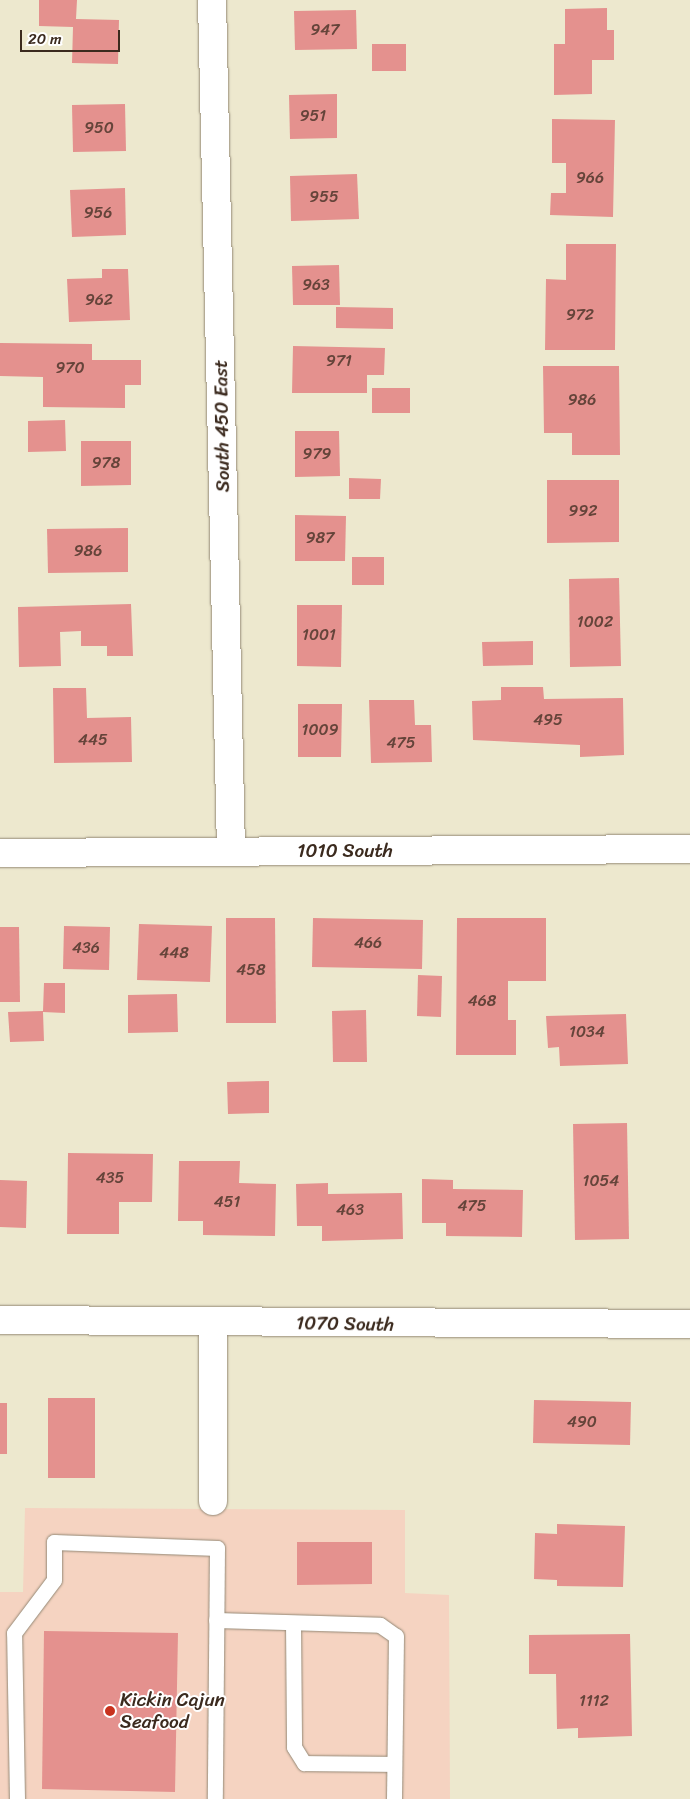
<!DOCTYPE html>
<style>
body{margin:0}
#map{position:relative;width:690px;height:1799px;overflow:hidden;background:#ede8ce;font-family:Sriracha,sans-serif}
div>[style]{position:absolute}
[style*='--x']{left:calc(var(--x)*1px);top:calc(var(--y)*1px);width:calc(var(--w)*1px);rotate:calc(var(--a)*1deg)}
.built>*{inset:0;background:#f5d3c1}
.building>*{inset:0;background:#e4918e}
.roads{filter:drop-shadow(0 0 1px #948976) drop-shadow(0 0 1px #948976)}
.lane>*{height:15px;margin:-7.5px;padding:0 7.5px;transform-origin:7.5px;border-radius:7.5px;background:#fff}
.street>*{height:28px;margin:-14px;padding:0 14px;transform-origin:14px;border-radius:14px;background:#fff}
.dots>*{width:14px;height:14px;translate:-50% -50%;box-sizing:border-box;border:2px solid #fff;border-radius:50%}
span{translate:-50% -50%;white-space:nowrap;text-align:center;line-height:1.15;-webkit-text-stroke:4px #fff;paint-order:stroke}
.number-label{font-size:16px;color:#65443a}
.number-label span{-webkit-text-stroke-width:0}
.street-label{font-size:19px;color:#3b2a1e}
.poi-label{font-size:19px;color:#3b2a1e}
.left{translate:0 -50%;text-align:left}
.scale{position:absolute;left:20px;top:30px;width:100px;height:22px;box-sizing:border-box;border:2px solid #3b2a1e;border-top:0;padding-left:6px;font-size:15px;line-height:18px;white-space:nowrap;color:#3b2a1e;-webkit-text-stroke:4px #fff;paint-order:stroke}
</style>
<div id="map">
<div class="built">
<i style="clip-path:polygon(25px 1508px,405px 1510px,405px 1593px,449px 1595px,450px 1799px,0 1799px,0 1592px,23px 1592px)"></i>
</div>
<div class="building">
<i style="clip-path:polygon(39px 0,77px 0,76px 19px,119px 20px,118px 64px,72px 63px,73px 27px,39px 26px)"></i>
<i style="clip-path:polygon(607px 8px,607px 30px,614px 30px,614px 60px,592px 60px,592px 94px,554px 95px,554px 44px,565px 44px,565px 9px)"></i>
<i style="clip-path:polygon(356px 10px,357px 49px,295px 50px,294px 11px)"></i>
<i style="clip-path:polygon(372px 44px,406px 44px,406px 71px,372px 71px)"></i>
<i style="clip-path:polygon(337px 94px,337px 138px,290px 139px,289px 95px)"></i>
<i style="clip-path:polygon(125px 104px,126px 151px,73px 152px,72px 105px)"></i>
<i style="clip-path:polygon(552px 119px,615px 120px,613px 217px,550px 215px,551px 193px,566px 193px,566px 163px,552px 163px)"></i>
<i style="clip-path:polygon(357px 174px,359px 219px,291px 221px,290px 176px)"></i>
<i style="clip-path:polygon(125px 188px,126px 235px,72px 237px,70px 190px)"></i>
<i style="clip-path:polygon(566px 244px,616px 244px,615px 350px,545px 350px,546px 279px,566px 280px)"></i>
<i style="clip-path:polygon(339px 265px,340px 305px,293px 305px,292px 266px)"></i>
<i style="clip-path:polygon(102px 269px,128px 269px,130px 320px,69px 322px,67px 279px,102px 278px)"></i>
<i style="clip-path:polygon(336px 307px,393px 308px,393px 329px,336px 328px)"></i>
<i style="clip-path:polygon(0 343px,92px 344px,92px 360px,141px 360px,141px 385px,125px 385px,125px 408px,43px 407px,43px 377px,0 376px)"></i>
<i style="clip-path:polygon(293px 346px,385px 348px,384px 375px,367px 375px,367px 393px,292px 393px)"></i>
<i style="clip-path:polygon(543px 366px,619px 366px,620px 455px,572px 455px,572px 433px,544px 433px)"></i>
<i style="clip-path:polygon(372px 388px,410px 388px,410px 413px,372px 413px)"></i>
<i style="clip-path:polygon(65px 420px,66px 451px,28px 452px,28px 421px)"></i>
<i style="clip-path:polygon(295px 431px,339px 431px,340px 476px,295px 477px)"></i>
<i style="clip-path:polygon(81px 441px,131px 441px,131px 485px,81px 486px)"></i>
<i style="clip-path:polygon(349px 478px,381px 479px,380px 499px,349px 499px)"></i>
<i style="clip-path:polygon(547px 480px,619px 480px,619px 542px,547px 543px)"></i>
<i style="clip-path:polygon(295px 515px,346px 516px,345px 561px,295px 561px)"></i>
<i style="clip-path:polygon(128px 528px,128px 572px,48px 573px,47px 529px)"></i>
<i style="clip-path:polygon(352px 557px,384px 557px,384px 585px,352px 585px)"></i>
<i style="clip-path:polygon(619px 578px,621px 666px,570px 667px,569px 579px)"></i>
<i style="clip-path:polygon(131px 604px,133px 656px,107px 656px,107px 646px,81px 646px,81px 631px,60px 632px,61px 666px,19px 667px,18px 607px)"></i>
<i style="clip-path:polygon(297px 605px,342px 605px,341px 667px,297px 666px)"></i>
<i style="clip-path:polygon(533px 641px,533px 665px,483px 666px,482px 642px)"></i>
<i style="clip-path:polygon(501px 687px,543px 687px,544px 699px,623px 698px,624px 755px,580px 757px,580px 745px,473px 740px,472px 701px,501px 700px)"></i>
<i style="clip-path:polygon(53px 688px,86px 688px,87px 718px,131px 717px,132px 762px,54px 763px)"></i>
<i style="clip-path:polygon(369px 700px,414px 700px,415px 725px,431px 725px,432px 762px,371px 763px)"></i>
<i style="clip-path:polygon(298px 704px,342px 704px,341px 757px,298px 757px)"></i>
<i style="clip-path:polygon(226px 918px,275px 918px,276px 1023px,226px 1023px)"></i>
<i style="clip-path:polygon(313px 918px,423px 920px,422px 969px,312px 967px)"></i>
<i style="clip-path:polygon(457px 918px,546px 918px,546px 981px,508px 981px,508px 1020px,516px 1020px,516px 1055px,456px 1055px)"></i>
<i style="clip-path:polygon(139px 924px,212px 926px,210px 982px,137px 980px)"></i>
<i style="clip-path:polygon(64px 926px,110px 927px,109px 970px,63px 969px)"></i>
<i style="clip-path:polygon(0 927px,19px 927px,20px 1002px,0 1002px)"></i>
<i style="clip-path:polygon(418px 975px,442px 976px,441px 1017px,417px 1016px)"></i>
<i style="clip-path:polygon(44px 983px,65px 983px,65px 1013px,43px 1012px,44px 1041px,10px 1042px,8px 1012px,43px 1011px)"></i>
<i style="clip-path:polygon(177px 994px,178px 1032px,128px 1033px,128px 995px)"></i>
<i style="clip-path:polygon(366px 1010px,367px 1062px,333px 1062px,332px 1011px)"></i>
<i style="clip-path:polygon(626px 1014px,628px 1064px,560px 1066px,559px 1047px,548px 1048px,546px 1016px)"></i>
<i style="clip-path:polygon(269px 1081px,269px 1113px,228px 1114px,227px 1082px)"></i>
<i style="clip-path:polygon(627px 1123px,629px 1239px,575px 1240px,573px 1124px)"></i>
<i style="clip-path:polygon(68px 1153px,153px 1154px,152px 1202px,119px 1202px,119px 1234px,67px 1234px)"></i>
<i style="clip-path:polygon(179px 1161px,240px 1161px,239px 1183px,276px 1184px,275px 1236px,203px 1235px,203px 1221px,178px 1221px)"></i>
<i style="clip-path:polygon(422px 1179px,453px 1180px,453px 1189px,523px 1190px,522px 1237px,446px 1236px,446px 1223px,422px 1223px)"></i>
<i style="clip-path:polygon(0 1180px,27px 1181px,26px 1228px,0 1227px)"></i>
<i style="clip-path:polygon(328px 1183px,328px 1194px,402px 1193px,403px 1239px,322px 1241px,322px 1226px,297px 1226px,296px 1184px)"></i>
<i style="clip-path:polygon(48px 1398px,95px 1398px,95px 1478px,48px 1478px)"></i>
<i style="clip-path:polygon(534px 1400px,631px 1402px,630px 1445px,533px 1443px)"></i>
<i style="clip-path:polygon(0 1403px,7px 1403px,7px 1454px,0 1454px)"></i>
<i style="clip-path:polygon(557px 1524px,625px 1526px,623px 1587px,557px 1586px,557px 1580px,534px 1579px,535px 1533px,557px 1534px)"></i>
<i style="clip-path:polygon(297px 1542px,372px 1542px,372px 1584px,297px 1585px)"></i>
<i style="clip-path:polygon(44px 1631px,178px 1633px,175px 1792px,42px 1789px)"></i>
<i style="clip-path:polygon(630px 1634px,632px 1736px,578px 1738px,578px 1728px,557px 1729px,556px 1674px,529px 1674px,529px 1635px)"></i>
</div>
<div class="roads">
<div class="lane">
<i style="--x:216;--y:1620;--w:164;--a:1.7"></i>
<i style="--x:380;--y:1625;--w:19;--a:35"></i>
<i style="--x:396;--y:1636;--w:163;--a:90.7"></i>
<i style="--x:293;--y:1623;--w:124;--a:89.5"></i>
<i style="--x:294;--y:1747;--w:19;--a:58"></i>
<i style="--x:304;--y:1763;--w:90;--a:0.6"></i>
<i style="--x:17;--y:1799;--w:166;--a:-91"></i>
<i style="--x:14;--y:1633;--w:66;--a:-53"></i>
<i style="--x:54;--y:1580;--w:38;--a:-90"></i>
<i style="--x:54;--y:1542;--w:163;--a:2.1"></i>
<i style="--x:217;--y:1548;--w:251;--a:90.5"></i>
</div>
<div class="street">
<i style="--x:212;--y:0;--w:852;--a:88.72"></i>
<i style="--x:0;--y:853;--w:690;--a:-0.33"></i>
<i style="--x:0;--y:1320;--w:690;--a:0.33"></i>
<i style="--x:213;--y:1501;--w:179;--a:-90"></i>
</div>
</div>
<div class="dots">
<i style="left:110px;top:1711px;background:#c8321e"></i>
</div>
<div class="number-label">
<span style="left:325px;top:30px">947</span>
<span style="left:313px;top:116px">951</span>
<span style="left:99px;top:128px">950</span>
<span style="left:590px;top:178px">966</span>
<span style="left:324px;top:197px">955</span>
<span style="left:98px;top:213px">956</span>
<span style="left:316px;top:285px">963</span>
<span style="left:99px;top:300px">962</span>
<span style="left:580px;top:315px">972</span>
<span style="left:339px;top:361px">971</span>
<span style="left:70px;top:368px">970</span>
<span style="left:582px;top:400px">986</span>
<span style="left:317px;top:454px">979</span>
<span style="left:106px;top:463px">978</span>
<span style="left:583px;top:511px">992</span>
<span style="left:320px;top:538px">987</span>
<span style="left:88px;top:551px">986</span>
<span style="left:595px;top:622px">1002</span>
<span style="left:319px;top:635px">1001</span>
<span style="left:548px;top:720px">495</span>
<span style="left:320px;top:730px">1009</span>
<span style="left:93px;top:740px">445</span>
<span style="left:401px;top:743px">475</span>
<span style="left:368px;top:943px">466</span>
<span style="left:86px;top:948px">436</span>
<span style="left:174px;top:953px">448</span>
<span style="left:251px;top:970px">458</span>
<span style="left:482px;top:1001px">468</span>
<span style="left:587px;top:1032px">1034</span>
<span style="left:110px;top:1178px">435</span>
<span style="left:601px;top:1181px">1054</span>
<span style="left:227px;top:1202px">451</span>
<span style="left:472px;top:1206px">475</span>
<span style="left:350px;top:1210px">463</span>
<span style="left:582px;top:1422px">490</span>
<span style="left:594px;top:1701px">1112</span>
</div>
<div class="street-label">
<span style="left:222px;top:426px;rotate:-91deg">South 450 East</span>
<span style="left:345px;top:851px">1010 South</span>
<span style="left:345px;top:1324px;rotate:1deg">1070 South</span>
</div>
<div class="poi-label">
<span class="left" style="left:120px;top:1711px">Kickin Cajun<br>Seafood</span>
</div>
<div class="scale">20 m</div>
</div>
